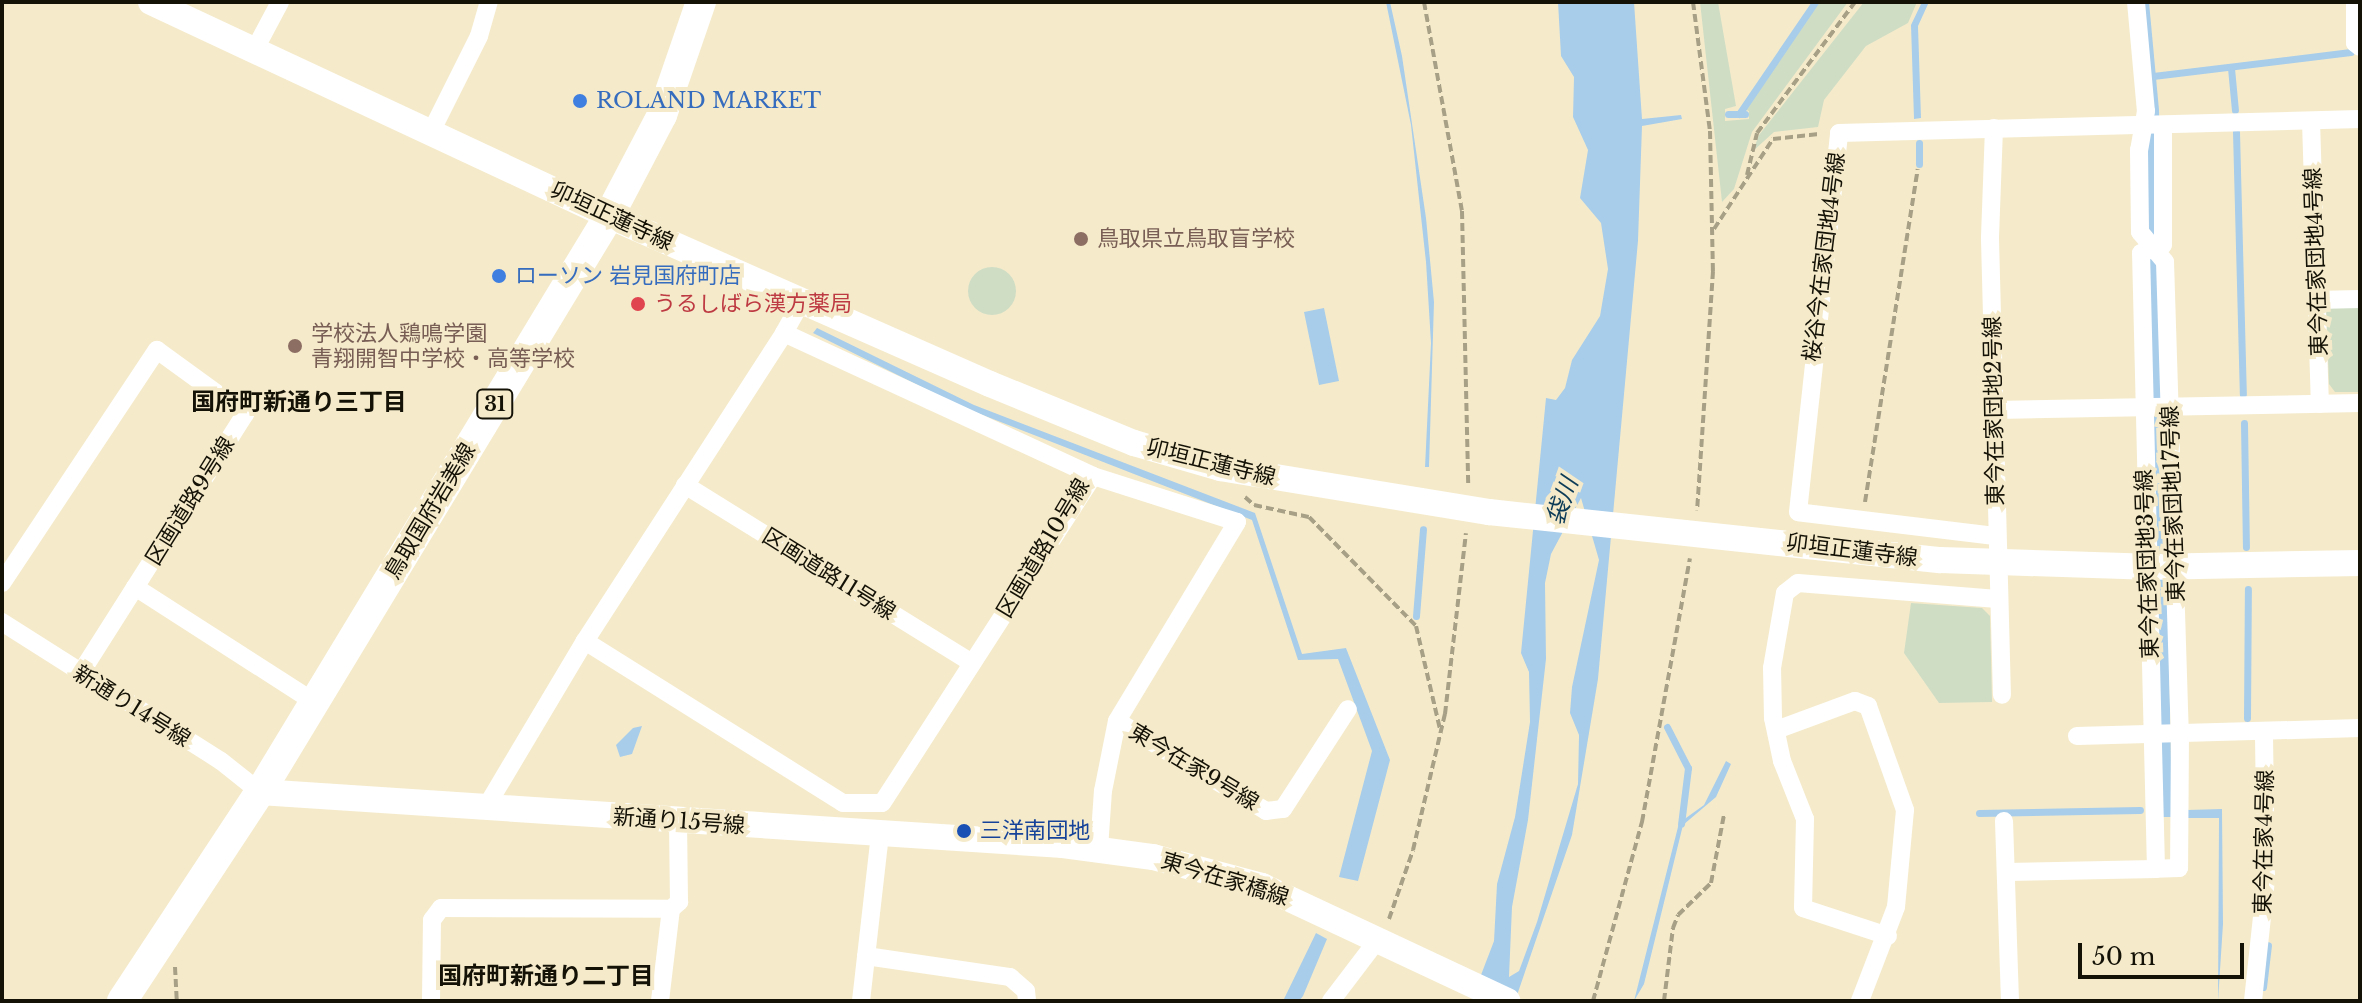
<!DOCTYPE html>
<meta charset="utf-8">
<style>
body{margin:0}
#map{position:relative;width:2362px;height:1003px;overflow:hidden;background:#f5ebcb;font-family:"Libre Baskerville","Noto Sans JP",serif}
div>[style]{position:absolute}
[style*='--x']{left:calc(var(--x)*1px);top:calc(var(--y)*1px);width:calc(var(--w)*1px);rotate:calc(var(--a)*1deg)}
.green>*{inset:0;background:#cfddc5}
.round{border-radius:50%}
.water>*{inset:0;background:#a8cdea}
.stream>*{height:7px;margin:-3.5px;padding:0 3.5px;transform-origin:3.5px;border-radius:3.5px;background:#a8cdea}
.path>*{height:4px;margin-top:-2px;transform-origin:0;background:repeating-linear-gradient(90deg,#a79f86 0 8px,transparent 0 12px)}
.street>*{height:18px;margin:-9px;padding:0 9px;transform-origin:9px;border-radius:9px;background:#fff}
.secondary>*{height:26px;margin:-13px;padding:0 13px;transform-origin:13px;border-radius:13px;background:#fff}
.primary>*{height:30px;margin:-15px;padding:0 15px;transform-origin:15px;border-radius:15px;background:#fff}
.dots>*{width:22px;height:22px;translate:-50% -50%;box-sizing:border-box;border:4px solid #f5ebcb;border-radius:50%}
span{translate:-50% -50%;white-space:nowrap;text-align:center;line-height:1.15;-webkit-text-stroke:8px #f5ebcb;paint-order:stroke}
.shield-label span{padding:2px 6px;background:#f5ebcb;border:2px solid;border-radius:6px;-webkit-text-stroke-width:0}
.shield-label{font-size:20px;color:#141106;font-weight:700}
.shop-label{font-size:22px;color:#366cbe}
.left{translate:0 -50%;text-align:left}
.street-label{font-size:22px;color:#141106}
.education-label{font-size:22px;color:#785e54}
.health-label{font-size:22px;color:#be3a42}
.transit-label{font-size:22px;color:#164399}
.neighbourhood-label{font-size:24px;color:#141106;font-weight:700}
.water-label{font-size:24px;color:#0c3b57;font-style:italic}
.frame{position:absolute;inset:0;border:4px solid #141106;pointer-events:none}
.scale{position:absolute;left:2078px;top:943px;width:166px;height:36px;box-sizing:border-box;border:4px solid #141106;border-top:0;padding-left:10px;font-size:24px;line-height:28px;white-space:nowrap;color:#141106;-webkit-text-stroke:6px #f5ebcb;paint-order:stroke}
</style>
<div id="map">
<div class="green">
<i style="clip-path:polygon(1700px 2px,1718px 2px,1736px 106px,1725px 109px,1725px 121px,1749px 119px,1749px 111px,1744px 109px,1792px 34px,1820px 2px,1848px 2px,1752px 132px,1734px 189px,1722px 202px)"></i>
<i style="clip-path:polygon(1864px 2px,1917px 2px,1908px 23px,1866px 46px,1824px 100px,1818px 127px,1774px 132px,1753px 151px,1759px 135px)"></i>
<i class="round" style="left:968px;top:267px;width:48px;height:48px"></i>
<i style="clip-path:polygon(2326px 306px,2360px 306px,2360px 392px,2335px 392px,2329px 384px)"></i>
<i style="clip-path:polygon(1911px 603px,1982px 608px,1990px 616px,1992px 702px,1939px 703px,1904px 653px)"></i>
</div>
<div class="water">
<i style="clip-path:polygon(1386px 2px,1390px 2px,1402px 56px,1426px 218px,1434px 302px,1429px 467px,1425px 467px,1431px 343px,1426px 262px,1411px 125px)"></i>
<i style="clip-path:polygon(evenodd,1558px 2px,1634px 2px,1642px 119px,1681px 115px,1682px 119px,1642px 126px,1638px 241px,1598px 679px,1572px 835px,1515px 1001px,1471px 1001px,1494px 941px,1497px 884px,1515px 817px,1530px 722px,1529px 672px,1521px 653px,1546px 398px,1556px 400px,1565px 388px,1572px 360px,1600px 316px,1608px 269px,1601px 223px,1580px 198px,1588px 150px,1573px 117px,1574px 77px,1561px 56px,1558px 2px,1581px 498px,1599px 560px,1572px 687px,1570px 713px,1579px 735px,1578px 784px,1537px 922px,1519px 971px,1509px 977px,1512px 907px,1528px 820px,1546px 659px,1545px 583px,1551px 554px,1581px 498px)"></i>
<i style="clip-path:polygon(1922px 2px,1929px 2px,1918px 26px,1921px 118px,1914px 119px,1911px 25px)"></i>
<i style="clip-path:polygon(2144px 2px,2149px 2px,2159px 110px,2172px 817px,2160px 817px)"></i>
<i style="clip-path:polygon(1324px 308px,1339px 381px,1319px 385px,1304px 312px)"></i>
<i style="clip-path:polygon(817px 328px,974px 405px,1255px 513px,1302px 654px,1346px 648px,1390px 760px,1358px 881px,1339px 877px,1372px 751px,1338px 659px,1298px 660px,1252px 520px,962px 407px,813px 333px)"></i>
<i style="clip-path:polygon(642px 726px,632px 754px,620px 757px,616px 745px,633px 728px)"></i>
<i style="clip-path:polygon(1726px 761px,1731px 764px,1716px 797px,1683px 825px,1644px 984px,1634px 1001px,1679px 823px,1704px 805px)"></i>
<i style="clip-path:polygon(2222px 809px,2223px 924px,2218px 1001px,2219px 818px,2188px 818px,2187px 810px)"></i>
<i style="clip-path:polygon(1316px 933px,1327px 939px,1303px 996px,1299px 1001px,1283px 1001px)"></i>
</div>
<div class="stream">
<i style="--x:2231;--y:68;--w:42;--a:84.6"></i>
<i style="--x:2153;--y:76;--w:199;--a:-6.9"></i>
<i style="--x:1728;--y:114;--w:17;--a:0"></i>
<i style="--x:1739;--y:114;--w:135;--a:-55.8"></i>
<i style="--x:2236;--y:132;--w:262;--a:88.5"></i>
<i style="--x:1919;--y:143;--w:21;--a:90"></i>
<i style="--x:2244;--y:423;--w:124;--a:89.1"></i>
<i style="--x:1416;--y:616;--w:87;--a:-85.4"></i>
<i style="--x:2247;--y:718;--w:129;--a:-89.6"></i>
<i style="--x:1667;--y:727;--w:46;--a:62.9"></i>
<i style="--x:1688;--y:768;--w:56;--a:97.1"></i>
<i style="--x:1979;--y:813;--w:161;--a:-1.1"></i>
<i style="--x:2263;--y:987;--w:42;--a:-83.2"></i>
</div>
<div class="path">
<i style="--x:1424;--y:2;--w:212;--a:79.7"></i>
<i style="--x:1462;--y:211;--w:273;--a:88.7"></i>
<i style="--x:1693;--y:2;--w:130;--a:82.5"></i>
<i style="--x:1710;--y:131;--w:140;--a:88.8"></i>
<i style="--x:1713;--y:271;--w:240;--a:93.8"></i>
<i style="--x:1747;--y:175;--w:43;--a:-76.6"></i>
<i style="--x:1757;--y:133;--w:164;--a:-53.2"></i>
<i style="--x:1714;--y:229;--w:108;--a:-56.8"></i>
<i style="--x:1773;--y:139;--w:46;--a:-6.2"></i>
<i style="--x:1245;--y:497;--w:12;--a:42"></i>
<i style="--x:1254;--y:505;--w:56;--a:12.3"></i>
<i style="--x:1309;--y:517;--w:153;--a:45.5"></i>
<i style="--x:1416;--y:626;--w:106;--a:76.9"></i>
<i style="--x:1865;--y:502;--w:337;--a:-81"></i>
<i style="--x:1389;--y:919;--w:73;--a:-70.8"></i>
<i style="--x:1413;--y:850;--w:140;--a:-76.8"></i>
<i style="--x:1445;--y:714;--w:182;--a:-83.4"></i>
<i style="--x:175;--y:967;--w:34;--a:87"></i>
<i style="--x:1593;--y:1001;--w:186;--a:-74.7"></i>
<i style="--x:1642;--y:822;--w:268;--a:-79.7"></i>
<i style="--x:1664;--y:1001;--w:74;--a:-83"></i>
<i style="--x:1673;--y:928;--w:14;--a:-69"></i>
<i style="--x:1678;--y:915;--w:46;--a:-44.1"></i>
<i style="--x:1711;--y:883;--w:69;--a:-79.2"></i>
</div>
<div class="street">
<i style="--x:2136;--y:2;--w:109;--a:84.8"></i>
<i style="--x:2146;--y:111;--w:40;--a:100"></i>
<i style="--x:2139;--y:150;--w:82;--a:89.3"></i>
<i style="--x:2140;--y:232;--w:39;--a:50"></i>
<i style="--x:2165;--y:262;--w:471;--a:88.2"></i>
<i style="--x:2180;--y:733;--w:135;--a:90.4"></i>
<i style="--x:2179;--y:868;--w:23;--a:178"></i>
<i style="--x:2355;--y:2;--w:41;--a:90"></i>
<i style="--x:2355;--y:43;--w:6;--a:39"></i>
<i style="--x:254;--y:51;--w:55;--a:-62"></i>
<i style="--x:2311;--y:121;--w:283;--a:88.2"></i>
<i style="--x:1994;--y:128;--w:111;--a:92.1"></i>
<i style="--x:1990;--y:239;--w:456;--a:88.5"></i>
<i style="--x:432;--y:130;--w:105;--a:-63.4"></i>
<i style="--x:479;--y:36;--w:35;--a:-74"></i>
<i style="--x:2317;--y:300;--w:43;--a:-1.3"></i>
<i style="--x:784;--y:333;--w:38;--a:-61"></i>
<i style="--x:1996;--y:410;--w:364;--a:-1.1"></i>
<i style="--x:1093;--y:476;--w:151;--a:17.7"></i>
<i style="--x:1237;--y:522;--w:232;--a:121.1"></i>
<i style="--x:685;--y:485;--w:338;--a:31.8"></i>
<i style="--x:1995;--y:536;--w:198;--a:-173.1"></i>
<i style="--x:1798;--y:512;--w:381;--a:-83.8"></i>
<i style="--x:1839;--y:133;--w:521;--a:-1.54"></i>
<i style="--x:2;--y:583;--w:280;--a:-56.4"></i>
<i style="--x:157;--y:350;--w:109;--a:36"></i>
<i style="--x:245;--y:414;--w:308;--a:122.4"></i>
<i style="--x:135;--y:587;--w:213;--a:32.7"></i>
<i style="--x:2;--y:622;--w:259;--a:32.4"></i>
<i style="--x:221;--y:761;--w:50;--a:38.5"></i>
<i style="--x:1776;--y:730;--w:84;--a:-20.2"></i>
<i style="--x:1855;--y:701;--w:14;--a:21"></i>
<i style="--x:1868;--y:706;--w:110;--a:70.4"></i>
<i style="--x:1905;--y:810;--w:97;--a:95.3"></i>
<i style="--x:1896;--y:907;--w:101;--a:111"></i>
<i style="--x:2077;--y:736;--w:283;--a:-1.6"></i>
<i style="--x:486;--y:807;--w:193;--a:-59.2"></i>
<i style="--x:585;--y:641;--w:367;--a:-57.1"></i>
<i style="--x:784;--y:333;--w:340;--a:24.8"></i>
<i style="--x:1093;--y:476;--w:389;--a:122.8"></i>
<i style="--x:882;--y:803;--w:39;--a:180"></i>
<i style="--x:843;--y:803;--w:305;--a:-147.9"></i>
<i style="--x:2004;--y:821;--w:180;--a:88.1"></i>
<i style="--x:1099;--y:849;--w:58;--a:-86.1"></i>
<i style="--x:1103;--y:791;--w:71;--a:-78.7"></i>
<i style="--x:1117;--y:721;--w:174;--a:31.1"></i>
<i style="--x:1266;--y:811;--w:17;--a:-7"></i>
<i style="--x:1283;--y:809;--w:119;--a:-57"></i>
<i style="--x:2006;--y:872;--w:150;--a:-1.1"></i>
<i style="--x:2156;--y:869;--w:616;--a:-91.39"></i>
<i style="--x:2141;--y:253;--w:23;--a:-20"></i>
<i style="--x:2163;--y:245;--w:120;--a:-90"></i>
<i style="--x:1888;--y:936;--w:89;--a:-161.8"></i>
<i style="--x:1803;--y:908;--w:89;--a:-88.7"></i>
<i style="--x:1805;--y:819;--w:62;--a:-111.6"></i>
<i style="--x:1782;--y:761;--w:44;--a:-101.8"></i>
<i style="--x:1773;--y:718;--w:50;--a:-91.1"></i>
<i style="--x:1772;--y:668;--w:76;--a:-80.2"></i>
<i style="--x:1785;--y:593;--w:16;--a:-38"></i>
<i style="--x:1798;--y:583;--w:200;--a:4.6"></i>
<i style="--x:866;--y:956;--w:146;--a:8.3"></i>
<i style="--x:1010;--y:977;--w:21;--a:41"></i>
<i style="--x:1026;--y:991;--w:10;--a:84"></i>
<i style="--x:431;--y:1001;--w:81;--a:-89.3"></i>
<i style="--x:432;--y:920;--w:15;--a:-53"></i>
<i style="--x:441;--y:908;--w:230;--a:0.2"></i>
<i style="--x:660;--y:1001;--w:93;--a:-83.2"></i>
<i style="--x:671;--y:909;--w:11;--a:-41"></i>
<i style="--x:679;--y:902;--w:80;--a:-90.7"></i>
<i style="--x:861;--y:1001;--w:168;--a:-83.5"></i>
<i style="--x:1331;--y:1001;--w:79;--a:-52.7"></i>
<i style="--x:2253;--y:1001;--w:123;--a:-83.9"></i>
<i style="--x:2266;--y:879;--w:148;--a:-90.8"></i>
</div>
<div class="secondary">
<i style="--x:151;--y:2;--w:506;--a:25.04"></i>
<i style="--x:609;--y:216;--w:416;--a:23.8"></i>
<i style="--x:990;--y:384;--w:156;--a:22.3"></i>
<i style="--x:1134;--y:443;--w:90;--a:16.2"></i>
<i style="--x:1220;--y:468;--w:273;--a:9.3"></i>
<i style="--x:1489;--y:512;--w:454;--a:6.1"></i>
<i style="--x:1940;--y:560;--w:207;--a:1.9"></i>
<i style="--x:2147;--y:567;--w:213;--a:-1.1"></i>
<i style="--x:260;--y:792;--w:805;--a:3.78"></i>
<i style="--x:1063;--y:845;--w:91;--a:7.6"></i>
<i style="--x:1153;--y:857;--w:113;--a:14.9"></i>
<i style="--x:1262;--y:886;--w:271;--a:25.1"></i>
</div>
<div class="primary">
<i style="--x:122;--y:1001;--w:250;--a:-56.6"></i>
<i style="--x:260;--y:792;--w:673;--a:-58.79"></i>
<i style="--x:609;--y:216;--w:114;--a:-62.3"></i>
<i style="--x:662;--y:115;--w:120;--a:-71"></i>
</div>
<div class="dots">
<i style="left:580px;top:101px;background:#3f7fe0"></i>
<i style="left:1081px;top:239px;background:#8d6e63"></i>
<i style="left:499px;top:276px;background:#3f7fe0"></i>
<i style="left:638px;top:304px;background:#e0444e"></i>
<i style="left:295px;top:346px;background:#8d6e63"></i>
<i style="left:964px;top:831px;background:#1a4fb4"></i>
</div>
<div class="shield-label">
<span style="left:495px;top:404px">31</span>
</div>
<div class="shop-label">
<span class="left" style="left:596px;top:101px">ROLAND MARKET</span>
<span class="left" style="left:515px;top:276px">ローソン 岩見国府町店</span>
</div>
<div class="street-label">
<span style="left:612px;top:216px;rotate:25deg">卯垣正蓮寺線</span>
<span style="left:1824px;top:257px;rotate:-83deg">桜谷今在家団地4号線</span>
<span style="left:2316px;top:262px;rotate:-92deg">東今在家団地4号線</span>
<span style="left:1994px;top:411px;rotate:-91deg">東今在家団地2号線</span>
<span style="left:1211px;top:462px;rotate:14deg">卯垣正蓮寺線</span>
<span style="left:190px;top:501px;rotate:-58deg">区画道路9号線</span>
<span style="left:2173px;top:504px;rotate:-92deg">東今在家団地17号線</span>
<span style="left:430px;top:511px;rotate:-59deg">鳥取国府岩美線</span>
<span style="left:1043px;top:548px;rotate:-59deg">区画道路10号線</span>
<span style="left:1852px;top:550px;rotate:7deg">卯垣正蓮寺線</span>
<span style="left:2147px;top:564px;rotate:-92deg">東今在家団地3号線</span>
<span style="left:829px;top:574px;rotate:32deg">区画道路11号線</span>
<span style="left:132px;top:706px;rotate:32deg">新通り14号線</span>
<span style="left:1194px;top:767px;rotate:31deg">東今在家9号線</span>
<span style="left:679px;top:821px;rotate:4deg">新通り15号線</span>
<span style="left:2264px;top:842px;rotate:-89deg">東今在家4号線</span>
<span style="left:1225px;top:879px;rotate:17deg">東今在家橋線</span>
</div>
<div class="education-label">
<span class="left" style="left:1097px;top:239px">鳥取県立鳥取盲学校</span>
<span class="left" style="left:311px;top:346px">学校法人鶏鳴学園<br>青翔開智中学校・高等学校</span>
</div>
<div class="health-label">
<span class="left" style="left:654px;top:304px">うるしばら漢方薬局</span>
</div>
<div class="transit-label">
<span class="left" style="left:980px;top:831px">三洋南団地</span>
</div>
<div class="neighbourhood-label">
<span style="left:299px;top:402px">国府町新通り三丁目</span>
<span style="left:546px;top:976px">国府町新通り二丁目</span>
</div>
<div class="water-label">
<span style="left:1562px;top:501px;rotate:-70deg">袋川</span>
</div>
<div class="frame"></div>
<div class="scale">50 m</div>
</div>
